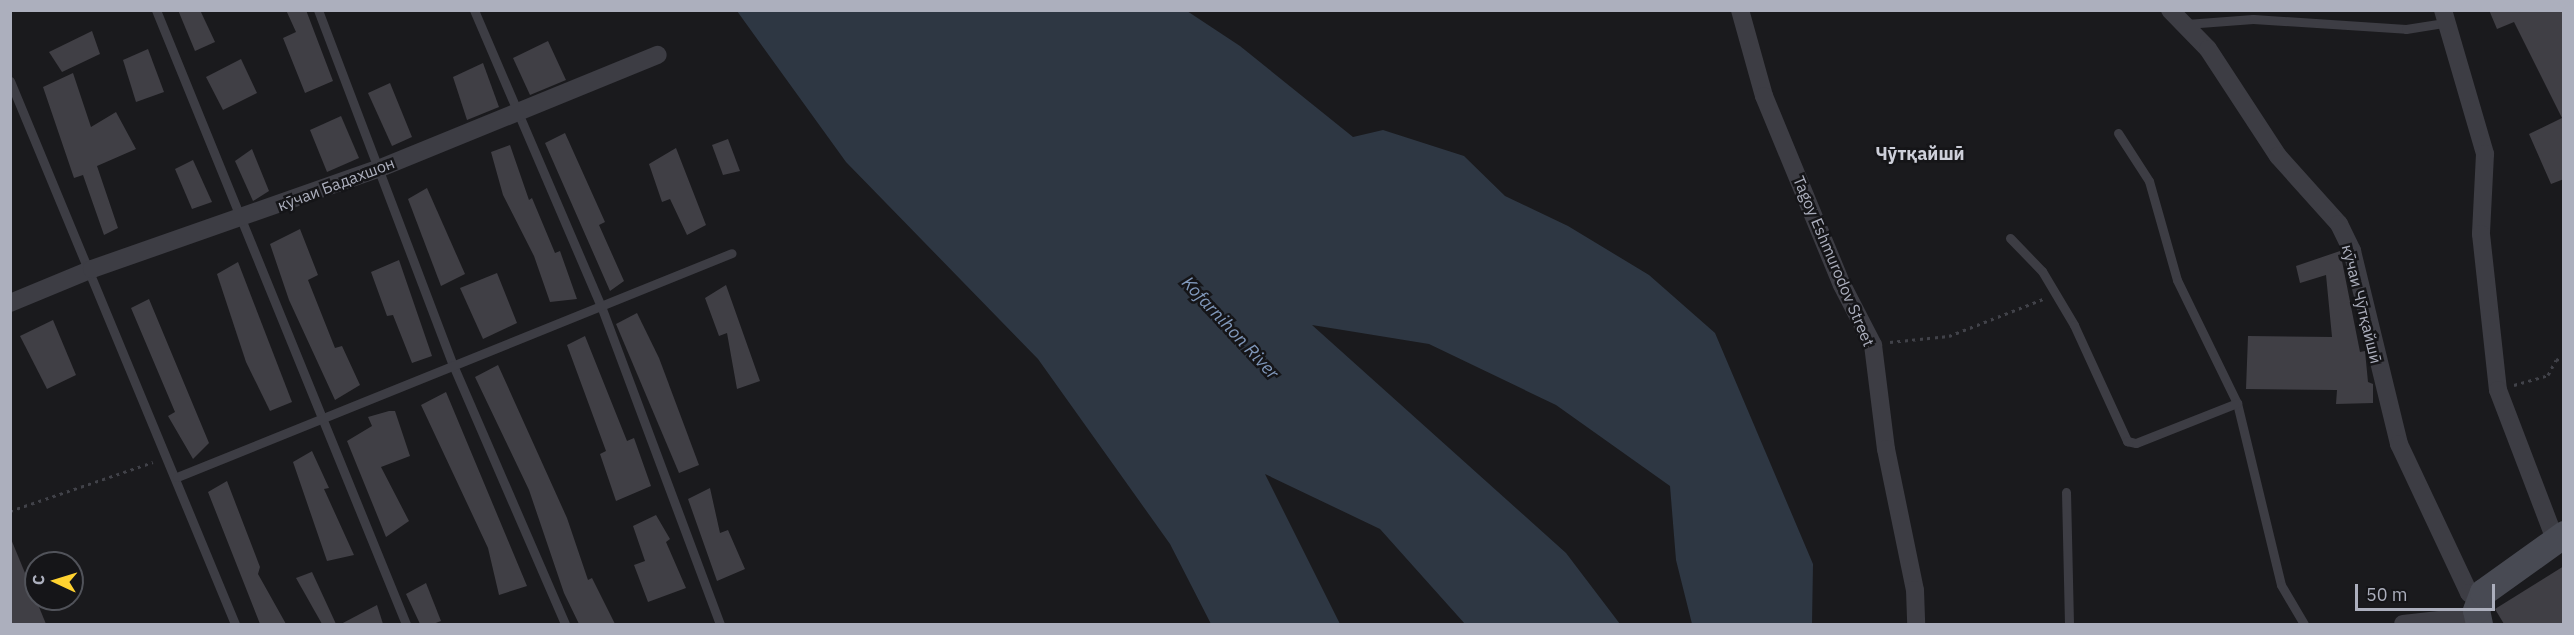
<!DOCTYPE html>
<meta charset="utf-8">
<style>
body{margin:0}
#map{position:relative;width:2574px;height:635px;overflow:hidden;background:#1a1a1d;font-family:"IBM Plex Sans",sans-serif}
div>[style]{position:absolute}
[style*='--x']{left:calc(var(--x)*1px);top:calc(var(--y)*1px);width:calc(var(--w)*1px);rotate:calc(var(--a)*1deg)}
.water>*{inset:0;background:#2e3743}
.building>*{inset:0;background:#403f45}
.path>*{height:3px;margin-top:-1.5px;transform-origin:0;background:repeating-linear-gradient(90deg,#414249 0 3px,transparent 0 7.5px)}
.lane>*{height:9px;margin:-4.5px;padding:0 4.5px;transform-origin:4.5px;border-radius:4.5px;background:#3d3d44}
.street>*{height:18px;margin:-9px;padding:0 9px;transform-origin:9px;border-radius:9px;background:#3d3d44}
.secondary>*{height:27px;margin:-13.5px;padding:0 13.5px;transform-origin:13.5px;border-radius:13.5px;background:#484a53}
span{translate:-50% -50%;white-space:nowrap;text-align:center;line-height:1.15;-webkit-text-stroke:5px #151518;paint-order:stroke}
.street-label{font-size:16px;color:#acafbd}
.neighbourhood-label{font-size:18px;color:#cdcfd9;font-weight:700}
.water-label{font-size:18px;color:#8098bb;font-style:italic}
.frame{position:absolute;inset:0;border:12px solid #acafbd;pointer-events:none}
.north{position:absolute;left:24px;top:551px;width:60px;height:60px;box-sizing:border-box;background:#151518;border:2px solid #51535a;border-radius:50%;rotate:274deg;font-size:16px;font-weight:700;line-height:24px;text-align:center;color:#acafbd}
.north::after{content:'';display:block;margin:auto;width:21px;height:27px;background:#ffd230;clip-path:polygon(50% 0,100% 100%,50% 72%,0 100%)}
.scale{position:absolute;left:2355px;top:584px;width:140px;height:27px;box-sizing:border-box;border:3px solid #acafbd;border-top:0;padding-left:8px;font-size:18px;line-height:21px;white-space:nowrap;color:#acafbd;-webkit-text-stroke:4px #151518;paint-order:stroke}
</style>
<div id="map">
<div class="water">
<i style="clip-path:polygon(737px 11px,1187px 11px,1240px 46px,1353px 137px,1383px 130px,1464px 156px,1505px 196px,1568px 226px,1649px 275px,1715px 333px,1813px 564px,1812px 624px,1692px 624px,1676px 560px,1670px 486px,1556px 405px,1429px 344px,1312px 325px,1566px 553px,1620px 624px,1465px 624px,1380px 529px,1265px 474px,1340px 624px,1211px 624px,1170px 544px,1038px 359px,846px 162px)"></i>
</div>
<div class="building">
<i style="clip-path:polygon(178px 10px,200px 10px,215px 42px,195px 51px)"></i>
<i style="clip-path:polygon(286px 10px,306px 10px,333px 81px,305px 93px,283px 38px,296px 32px)"></i>
<i style="clip-path:polygon(2489px 10px,2564px 10px,2564px 179px,2551px 184px,2529px 134px,2562px 118px,2514px 22px,2497px 29px)"></i>
<i style="clip-path:polygon(92px 31px,100px 54px,62px 72px,49px 52px)"></i>
<i style="clip-path:polygon(548px 41px,566px 80px,530px 95px,513px 58px)"></i>
<i style="clip-path:polygon(148px 49px,164px 92px,136px 102px,123px 60px)"></i>
<i style="clip-path:polygon(241px 59px,257px 93px,223px 110px,206px 77px)"></i>
<i style="clip-path:polygon(483px 63px,499px 107px,467px 120px,453px 77px)"></i>
<i style="clip-path:polygon(73px 73px,91px 127px,116px 112px,136px 149px,97px 166px,118px 228px,104px 235px,83px 175px,74px 178px,43px 87px)"></i>
<i style="clip-path:polygon(390px 83px,412px 137px,392px 146px,368px 93px)"></i>
<i style="clip-path:polygon(341px 116px,359px 158px,327px 172px,310px 130px)"></i>
<i style="clip-path:polygon(565px 133px,605px 222px,599px 225px,624px 281px,610px 291px,545px 143px)"></i>
<i style="clip-path:polygon(728px 139px,740px 171px,723px 175px,712px 145px)"></i>
<i style="clip-path:polygon(510px 145px,529px 200px,532px 198px,555px 253px,560px 251px,577px 299px,550px 302px,534px 256px,503px 195px,491px 152px)"></i>
<i style="clip-path:polygon(676px 148px,706px 225px,687px 235px,670px 199px,662px 202px,649px 164px)"></i>
<i style="clip-path:polygon(252px 149px,269px 191px,253px 201px,235px 161px)"></i>
<i style="clip-path:polygon(193px 160px,212px 202px,192px 209px,175px 169px)"></i>
<i style="clip-path:polygon(427px 188px,465px 274px,441px 286px,408px 199px)"></i>
<i style="clip-path:polygon(300px 229px,318px 275px,308px 280px,335px 348px,342px 346px,360px 385px,335px 400px,289px 300px,270px 244px)"></i>
<i style="clip-path:polygon(2340px 251px,2360px 352px,2365px 351px,2368px 382px,2373px 384px,2373px 403px,2336px 404px,2337px 390px,2246px 389px,2248px 336px,2332px 337px,2326px 275px,2300px 283px,2296px 266px)"></i>
<i style="clip-path:polygon(399px 260px,432px 356px,412px 363px,393px 315px,387px 316px,371px 272px)"></i>
<i style="clip-path:polygon(238px 262px,292px 402px,270px 411px,246px 362px,217px 274px)"></i>
<i style="clip-path:polygon(497px 273px,517px 323px,483px 339px,460px 288px)"></i>
<i style="clip-path:polygon(726px 285px,760px 381px,737px 389px,727px 333px,719px 336px,705px 298px)"></i>
<i style="clip-path:polygon(149px 299px,209px 443px,193px 459px,168px 416px,175px 412px,131px 308px)"></i>
<i style="clip-path:polygon(637px 313px,659px 358px,699px 465px,679px 473px,616px 324px)"></i>
<i style="clip-path:polygon(53px 320px,76px 375px,47px 389px,20px 336px)"></i>
<i style="clip-path:polygon(585px 336px,627px 441px,634px 438px,651px 486px,616px 501px,600px 454px,606px 451px,567px 345px)"></i>
<i style="clip-path:polygon(498px 365px,567px 518px,588px 580px,592px 578px,615px 624px,579px 624px,564px 593px,529px 490px,475px 377px)"></i>
<i style="clip-path:polygon(446px 392px,527px 586px,499px 595px,488px 548px,421px 405px)"></i>
<i style="clip-path:polygon(389px 411px,395px 411px,410px 456px,381px 467px,409px 521px,386px 537px,347px 441px,372px 426px,368px 417px)"></i>
<i style="clip-path:polygon(312px 451px,329px 488px,324px 489px,354px 555px,327px 561px,293px 462px)"></i>
<i style="clip-path:polygon(227px 481px,260px 567px,258px 574px,286px 624px,260px 624px,208px 492px)"></i>
<i style="clip-path:polygon(710px 488px,720px 533px,728px 530px,745px 569px,717px 581px,688px 499px)"></i>
<i style="clip-path:polygon(656px 515px,670px 539px,666px 542px,686px 588px,648px 602px,634px 565px,645px 561px,633px 526px)"></i>
<i style="clip-path:polygon(10px 539px,11px 539px,46px 624px,10px 624px)"></i>
<i style="clip-path:polygon(2564px 566px,2564px 624px,2504px 624px,2495px 609px)"></i>
<i style="clip-path:polygon(312px 572px,336px 624px,322px 624px,296px 578px)"></i>
<i style="clip-path:polygon(426px 583px,441px 621px,433px 624px,420px 624px,406px 594px)"></i>
<i style="clip-path:polygon(377px 605px,383px 624px,341px 624px)"></i>
</div>
<div class="path">
<i style="--x:1890;--y:342;--w:59;--a:-5.8"></i>
<i style="--x:1949;--y:336;--w:101;--a:-21.5"></i>
<i style="--x:2514;--y:385;--w:35;--a:-16"></i>
<i style="--x:2548;--y:375;--w:17;--a:-62"></i>
<i style="--x:2556;--y:360;--w:9;--a:-21"></i>
<i style="--x:10;--y:511;--w:151;--a:-18.9"></i>
</div>
<div class="lane">
<i style="--x:156;--y:10;--w:663;--a:67.85"></i>
<i style="--x:318;--y:10;--w:380;--a:69.2"></i>
<i style="--x:453;--y:365;--w:282;--a:66.6"></i>
<i style="--x:474;--y:10;--w:322;--a:66.8"></i>
<i style="--x:601;--y:306;--w:340;--a:69.5"></i>
<i style="--x:2186;--y:24;--w:67;--a:-4.3"></i>
<i style="--x:2253;--y:19;--w:153;--a:3.7"></i>
<i style="--x:2406;--y:29;--w:39;--a:-9"></i>
<i style="--x:10;--y:81;--w:588;--a:67.49"></i>
<i style="--x:2118;--y:133;--w:57;--a:57.1"></i>
<i style="--x:2149;--y:181;--w:103;--a:74.2"></i>
<i style="--x:2177;--y:280;--w:137;--a:64"></i>
<i style="--x:2237;--y:403;--w:187;--a:76.4"></i>
<i style="--x:2281;--y:585;--w:45;--a:59.5"></i>
<i style="--x:2010;--y:238;--w:46;--a:45.9"></i>
<i style="--x:2042;--y:271;--w:63;--a:59.3"></i>
<i style="--x:2074;--y:325;--w:128;--a:65.4"></i>
<i style="--x:2127;--y:441;--w:9;--a:13"></i>
<i style="--x:2136;--y:443;--w:109;--a:-21.6"></i>
<i style="--x:177;--y:477;--w:598;--a:-21.98"></i>
<i style="--x:2066;--y:492;--w:132;--a:88.7"></i>
</div>
<div class="street">
<i style="--x:1740;--y:10;--w:89;--a:74.4"></i>
<i style="--x:1764;--y:96;--w:204;--a:67.6"></i>
<i style="--x:1842;--y:285;--w:68;--a:62.7"></i>
<i style="--x:1873;--y:345;--w:105;--a:82.9"></i>
<i style="--x:1886;--y:449;--w:144;--a:78.4"></i>
<i style="--x:1915;--y:590;--w:34;--a:88"></i>
<i style="--x:2170;--y:10;--w:54;--a:45.7"></i>
<i style="--x:2208;--y:49;--w:128;--a:56.8"></i>
<i style="--x:2278;--y:156;--w:91;--a:48.1"></i>
<i style="--x:2339;--y:224;--w:30;--a:64"></i>
<i style="--x:2352;--y:251;--w:199;--a:76.3"></i>
<i style="--x:2399;--y:444;--w:165;--a:64.8"></i>
<i style="--x:2469;--y:593;--w:11;--a:38"></i>
<i style="--x:2443;--y:10;--w:150;--a:73.7"></i>
<i style="--x:2485;--y:154;--w:80;--a:92.9"></i>
<i style="--x:2481;--y:234;--w:157;--a:83.8"></i>
<i style="--x:2498;--y:390;--w:160;--a:69.1"></i>
<i style="--x:10;--y:303;--w:89;--a:-22.5"></i>
<i style="--x:92;--y:269;--w:303;--a:-19.3"></i>
<i style="--x:378;--y:169;--w:302;--a:-22.2"></i>
<i style="--x:2403;--y:624;--w:73;--a:-6.3"></i>
</div>
<div class="secondary">
<i style="--x:2479;--y:624;--w:14;--a:-102"></i>
<i style="--x:2476;--y:610;--w:19;--a:-69"></i>
<i style="--x:2483;--y:592;--w:100;--a:-35.6"></i>
</div>
<div class="street-label">
<span style="left:336px;top:184px;rotate:-21deg">кӯчаи Бадахшон</span>
<span style="left:1834px;top:261px;rotate:67deg">Tagoy Eshmurodov Street</span>
<span style="left:2362px;top:304px;rotate:76deg">кӯчаи Чӯтқайшӣ</span>
</div>
<div class="neighbourhood-label">
<span style="left:1920px;top:154px">Чӯтқайшӣ</span>
</div>
<div class="water-label">
<span style="left:1230px;top:328px;rotate:47deg">Kofarnihon River</span>
</div>
<div class="frame"></div>
<div class="north">С</div>
<div class="scale">50 m</div>
</div>
